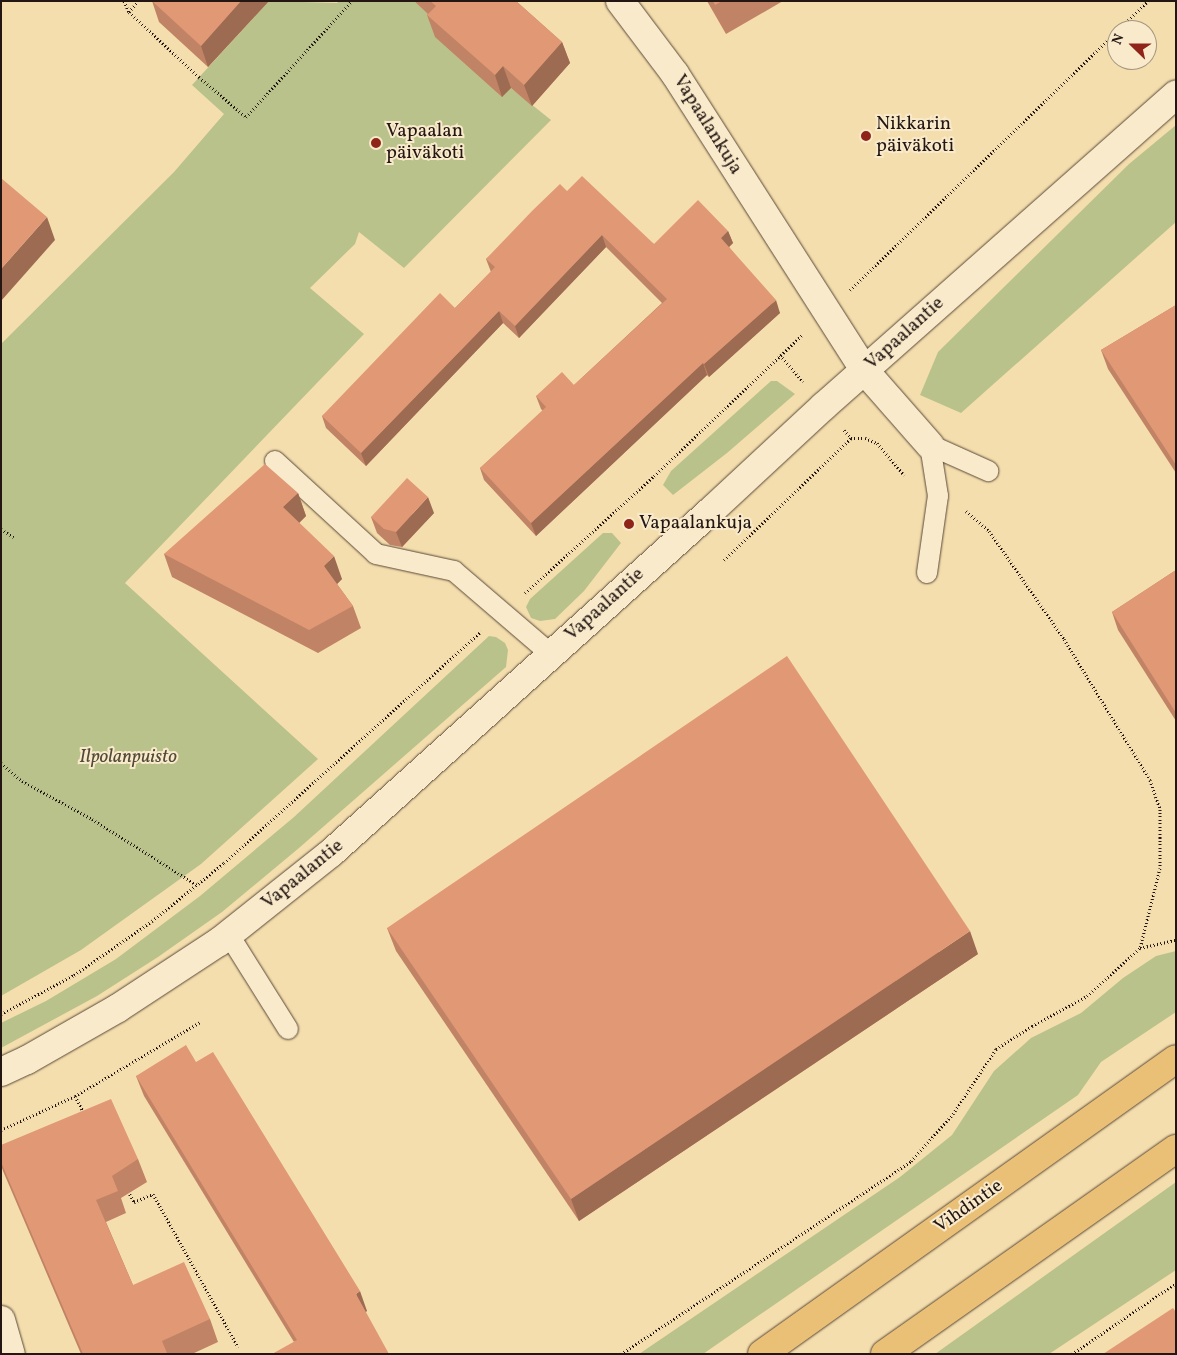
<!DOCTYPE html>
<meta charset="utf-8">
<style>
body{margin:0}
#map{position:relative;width:1177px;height:1355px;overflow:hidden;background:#f5dead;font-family:Vollkorn,serif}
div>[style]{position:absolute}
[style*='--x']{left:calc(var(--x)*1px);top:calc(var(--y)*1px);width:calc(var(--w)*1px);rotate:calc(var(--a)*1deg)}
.green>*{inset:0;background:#bac28b}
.path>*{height:3px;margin-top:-1.5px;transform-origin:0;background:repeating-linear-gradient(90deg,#241713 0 1px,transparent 0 3.5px)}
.roads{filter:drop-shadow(0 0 1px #58493a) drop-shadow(0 0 1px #58493a)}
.lane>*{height:20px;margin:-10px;padding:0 10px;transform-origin:10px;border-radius:10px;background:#f8eaca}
.street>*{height:28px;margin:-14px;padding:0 14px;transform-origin:14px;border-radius:14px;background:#f8eaca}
.secondary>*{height:28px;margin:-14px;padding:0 14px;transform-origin:14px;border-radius:14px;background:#f8eaca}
.primary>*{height:28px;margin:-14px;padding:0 14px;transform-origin:14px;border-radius:14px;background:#eabf76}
.wall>*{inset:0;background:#c18365}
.shaded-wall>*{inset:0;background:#9d6a52}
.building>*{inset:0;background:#e09875}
.dots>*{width:14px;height:14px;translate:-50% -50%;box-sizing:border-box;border:2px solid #f8eaca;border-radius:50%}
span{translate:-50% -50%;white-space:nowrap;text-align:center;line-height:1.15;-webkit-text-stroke:4px #f8eaca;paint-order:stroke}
.street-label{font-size:19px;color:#241713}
.poi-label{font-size:19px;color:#241713}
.left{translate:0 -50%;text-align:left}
.park-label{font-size:19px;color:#514a37;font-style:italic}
.frame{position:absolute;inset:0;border:2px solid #241713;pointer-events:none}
.north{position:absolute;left:1107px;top:20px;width:50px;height:50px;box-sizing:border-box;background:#f8eaca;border:1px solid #a39681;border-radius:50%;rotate:292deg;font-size:14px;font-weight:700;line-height:20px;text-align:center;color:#241713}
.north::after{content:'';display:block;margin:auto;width:18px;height:22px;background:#8f2418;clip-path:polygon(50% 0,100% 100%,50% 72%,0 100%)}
</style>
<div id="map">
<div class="green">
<i style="clip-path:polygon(269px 1px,337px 3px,339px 1px,414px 1px,444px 27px,503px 96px,511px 88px,551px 120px,404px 268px,359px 232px,355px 244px,310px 288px,364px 334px,125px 583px,318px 759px,201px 864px,81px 950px,1px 996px,1px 344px,174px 172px,224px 114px,192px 85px)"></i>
<i style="clip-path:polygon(1176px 125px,1176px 222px,961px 413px,920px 395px,938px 352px,1129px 164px)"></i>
<i style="clip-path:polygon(771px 381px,777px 381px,795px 394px,727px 453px,673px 495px,663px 485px,671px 471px)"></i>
<i style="clip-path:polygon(603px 533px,612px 533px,621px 543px,584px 591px,555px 619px,540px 621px,531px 618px,526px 607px,530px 599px)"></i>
<i style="clip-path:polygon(489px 636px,496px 637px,505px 643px,508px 650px,506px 667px,299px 848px,222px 912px,158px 957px,97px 996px,1px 1048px,1px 1023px,46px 1001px,116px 959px,200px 896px,294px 817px)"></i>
<i style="clip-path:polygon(1176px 951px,1176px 1012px,1101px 1062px,1078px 1095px,703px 1354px,639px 1354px,900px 1177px,952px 1135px,994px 1071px,1031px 1038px,1081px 1013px,1123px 978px,1156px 956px)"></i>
<i style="clip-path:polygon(1176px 1182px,1176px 1270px,1049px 1354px,935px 1354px)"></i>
</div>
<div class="path">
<i style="--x:124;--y:1;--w:12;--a:66"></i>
<i style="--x:129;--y:12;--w:96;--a:42.9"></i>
<i style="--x:199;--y:77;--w:62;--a:40.4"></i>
<i style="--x:246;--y:117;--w:157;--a:-47.6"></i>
<i style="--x:129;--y:12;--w:14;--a:-51"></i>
<i style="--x:1118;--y:30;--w:42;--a:-44"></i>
<i style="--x:850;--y:290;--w:372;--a:-44.1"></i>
<i style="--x:780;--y:355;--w:35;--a:49"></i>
<i style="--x:844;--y:430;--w:11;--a:49"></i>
<i style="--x:851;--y:438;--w:14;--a:0"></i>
<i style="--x:865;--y:438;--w:13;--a:23"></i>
<i style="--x:877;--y:443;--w:42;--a:49.8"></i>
<i style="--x:966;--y:511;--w:30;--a:41"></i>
<i style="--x:989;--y:531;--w:131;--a:55.2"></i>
<i style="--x:1064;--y:639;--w:165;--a:58.6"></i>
<i style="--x:1150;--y:780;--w:31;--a:71"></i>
<i style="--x:1160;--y:809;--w:59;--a:90"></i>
<i style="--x:1160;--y:868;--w:82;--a:104"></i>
<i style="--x:1;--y:529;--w:15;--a:32"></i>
<i style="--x:724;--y:560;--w:176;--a:-43.8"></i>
<i style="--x:525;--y:593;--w:174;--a:-42.2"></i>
<i style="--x:654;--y:476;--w:204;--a:-43.6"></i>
<i style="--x:1;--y:763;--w:28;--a:41"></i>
<i style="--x:22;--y:781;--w:80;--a:28.5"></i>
<i style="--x:92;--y:819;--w:124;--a:32.2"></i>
<i style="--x:1;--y:1014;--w:83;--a:-28.1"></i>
<i style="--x:74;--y:975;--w:95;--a:-34.7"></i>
<i style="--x:152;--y:921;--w:92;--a:-38.9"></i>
<i style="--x:224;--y:863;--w:346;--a:-42"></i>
<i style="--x:75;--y:1096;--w:19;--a:62"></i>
<i style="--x:1;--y:1130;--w:81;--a:-24.7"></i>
<i style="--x:75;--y:1096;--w:145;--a:-30.6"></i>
<i style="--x:128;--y:1191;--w:13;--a:61"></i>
<i style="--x:134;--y:1202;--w:21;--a:-23"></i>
<i style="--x:153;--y:1194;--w:175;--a:60.9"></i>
<i style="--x:621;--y:1354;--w:348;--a:-33.6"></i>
<i style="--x:911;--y:1161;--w:63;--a:-48.2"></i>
<i style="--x:953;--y:1114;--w:78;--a:-56.5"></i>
<i style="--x:996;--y:1049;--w:43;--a:-32.6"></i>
<i style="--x:1032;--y:1026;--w:63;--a:-28.6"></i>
<i style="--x:1087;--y:996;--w:72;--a:-42.2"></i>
<i style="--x:1140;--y:948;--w:37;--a:-13"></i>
<i style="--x:1072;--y:1354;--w:126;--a:-34.3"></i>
</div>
<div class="roads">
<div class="lane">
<i style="--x:930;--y:445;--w:64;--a:24.1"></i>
<i style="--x:275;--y:461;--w:137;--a:42.6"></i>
<i style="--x:376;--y:554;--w:80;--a:12.3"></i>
<i style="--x:454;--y:571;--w:128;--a:40.6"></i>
<i style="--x:927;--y:573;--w:78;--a:-81.9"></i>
<i style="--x:938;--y:496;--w:52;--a:-98.9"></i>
<i style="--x:229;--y:935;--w:111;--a:57.9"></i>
</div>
<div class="street">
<i style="--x:620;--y:1;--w:91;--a:53"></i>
<i style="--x:675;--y:74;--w:351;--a:57.4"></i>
<i style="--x:864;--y:370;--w:100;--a:48.7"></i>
<i style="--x:1;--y:1320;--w:35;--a:74"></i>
</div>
<div class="secondary">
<i style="--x:1;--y:1072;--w:29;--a:-25"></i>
<i style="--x:27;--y:1060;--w:105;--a:-29.7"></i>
<i style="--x:118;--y:1008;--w:121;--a:-33.2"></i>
<i style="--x:219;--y:942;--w:143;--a:-38.5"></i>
<i style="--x:331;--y:853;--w:514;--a:-42"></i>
<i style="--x:713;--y:509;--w:151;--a:-42.9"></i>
<i style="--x:824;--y:406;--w:470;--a:-41.5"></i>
</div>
<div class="primary">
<i style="--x:762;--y:1354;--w:508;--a:-35.47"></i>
<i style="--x:885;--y:1354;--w:356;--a:-35.2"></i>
</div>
</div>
<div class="wall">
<i style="clip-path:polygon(152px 1px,269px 1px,208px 67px,159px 22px)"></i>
<i style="clip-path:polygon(414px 1px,516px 1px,562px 42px,570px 63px,532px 106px,511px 88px,502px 97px,435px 37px,427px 15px,428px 14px)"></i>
<i style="clip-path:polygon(707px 1px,783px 1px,726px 34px)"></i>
<i style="clip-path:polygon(567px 191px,654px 244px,728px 231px,733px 243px,729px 247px,780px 313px,709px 377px,707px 375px,536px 536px,484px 480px,480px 468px,543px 411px,541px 409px,536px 396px,574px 385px,662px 303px,606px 247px,519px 338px,503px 323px,366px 466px,326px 428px,322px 416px,455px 308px,491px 272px,486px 259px)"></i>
<i style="clip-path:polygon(1176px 305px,1176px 473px,1108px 369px,1101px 350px)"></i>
<i style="clip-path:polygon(298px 493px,306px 516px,299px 523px,342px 579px,337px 584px,353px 606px,361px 628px,318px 653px,172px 577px,164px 554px)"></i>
<i style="clip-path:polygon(434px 513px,402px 547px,390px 545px,377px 533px,371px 517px)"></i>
<i style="clip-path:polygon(1176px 570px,1176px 721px,1118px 630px,1112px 612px)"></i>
<i style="clip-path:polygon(387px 928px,978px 954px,579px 1221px,396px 951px)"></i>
<i style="clip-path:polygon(196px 1062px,367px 1311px,294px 1342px,144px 1096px,136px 1076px)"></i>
<i style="clip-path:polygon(1px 1145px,138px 1159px,147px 1182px,121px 1198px,126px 1213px,106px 1222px,133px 1285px,210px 1319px,218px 1342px,192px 1354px,81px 1354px,3px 1171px,1px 1165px)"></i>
</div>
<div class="shaded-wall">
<i style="clip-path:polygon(241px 1px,269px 1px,208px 67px,201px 46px)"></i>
<i style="clip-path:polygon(562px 42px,570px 63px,532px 106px,524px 85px)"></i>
<i style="clip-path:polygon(503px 66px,511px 88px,502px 97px,495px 75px)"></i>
<i style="clip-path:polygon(47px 217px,55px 240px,1px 301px,1px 269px)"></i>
<i style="clip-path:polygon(728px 231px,733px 243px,725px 251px,721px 238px)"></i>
<i style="clip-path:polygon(602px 235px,606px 247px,519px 338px,515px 326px)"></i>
<i style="clip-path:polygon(776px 300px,780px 313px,709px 377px,704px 364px)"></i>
<i style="clip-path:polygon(499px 311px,503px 323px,366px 466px,361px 453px)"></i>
<i style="clip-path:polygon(703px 363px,707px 375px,536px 536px,531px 523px)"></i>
<i style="clip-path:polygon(298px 493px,306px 516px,292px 530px,283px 507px)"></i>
<i style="clip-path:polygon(428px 497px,434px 513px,402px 547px,396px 532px)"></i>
<i style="clip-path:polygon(334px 556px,342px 579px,332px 589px,324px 566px)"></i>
<i style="clip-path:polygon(970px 931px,978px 954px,579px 1221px,571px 1199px)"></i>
<i style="clip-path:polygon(360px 1291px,367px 1311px,363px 1314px,356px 1294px)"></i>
</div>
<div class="building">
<i style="clip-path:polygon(152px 1px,241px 1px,201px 46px)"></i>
<i style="clip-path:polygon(430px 1px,516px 1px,562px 42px,524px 85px,503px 66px,495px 75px,427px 15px,436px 6px)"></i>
<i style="clip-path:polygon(713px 1px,722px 1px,715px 5px)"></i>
<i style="clip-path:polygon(582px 176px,654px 244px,698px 200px,728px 231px,721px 238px,776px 300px,704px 364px,703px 363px,531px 523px,480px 468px,546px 407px,536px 396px,562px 372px,574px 385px,667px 299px,602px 235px,515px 326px,499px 311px,361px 453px,322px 416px,440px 293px,455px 308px,495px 267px,486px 259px,533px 210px,560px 184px,567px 191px)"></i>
<i style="clip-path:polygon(1px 178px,47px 217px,1px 269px)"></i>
<i style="clip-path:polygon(1176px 305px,1176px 465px,1101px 350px)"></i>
<i style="clip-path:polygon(265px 464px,298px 493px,283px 507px,334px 556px,324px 566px,353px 606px,309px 630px,164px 554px)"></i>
<i style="clip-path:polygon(407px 478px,428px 497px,396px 532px,384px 529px,371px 517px)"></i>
<i style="clip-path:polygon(1176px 570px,1176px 713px,1112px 612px)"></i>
<i style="clip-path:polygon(787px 656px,970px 931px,571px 1199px,387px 928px)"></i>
<i style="clip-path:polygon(186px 1045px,196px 1062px,213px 1052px,360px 1291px,356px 1294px,389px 1354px,272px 1354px,297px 1340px,136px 1076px)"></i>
<i style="clip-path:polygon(111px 1099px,138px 1159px,112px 1176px,118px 1191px,96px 1200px,133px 1285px,184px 1262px,210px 1319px,162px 1341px,167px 1353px,167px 1354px,83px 1354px,1px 1162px,1px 1145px)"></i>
<i style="clip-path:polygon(1173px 1308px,1176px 1312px,1176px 1354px,1103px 1354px)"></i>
</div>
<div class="dots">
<i style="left:866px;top:136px;background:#8f2418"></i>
<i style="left:376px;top:143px;background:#8f2418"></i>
<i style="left:629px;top:524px;background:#8f2418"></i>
</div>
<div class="street-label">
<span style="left:707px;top:125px;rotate:58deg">Vapaalankuja</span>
<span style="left:905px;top:334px;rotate:-42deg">Vapaalantie</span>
<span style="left:605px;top:605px;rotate:-42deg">Vapaalantie</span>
<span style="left:303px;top:875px;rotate:-39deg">Vapaalantie</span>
<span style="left:969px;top:1207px;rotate:-35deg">Vihdintie</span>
</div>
<div class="poi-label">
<span class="left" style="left:876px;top:136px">Nikkarin<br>päiväkoti</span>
<span class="left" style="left:386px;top:143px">Vapaalan<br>päiväkoti</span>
<span class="left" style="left:639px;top:524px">Vapaalankuja</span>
</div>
<div class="park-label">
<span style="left:128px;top:758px">Ilpolanpuisto</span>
</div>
<div class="frame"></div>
<div class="north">N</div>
</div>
